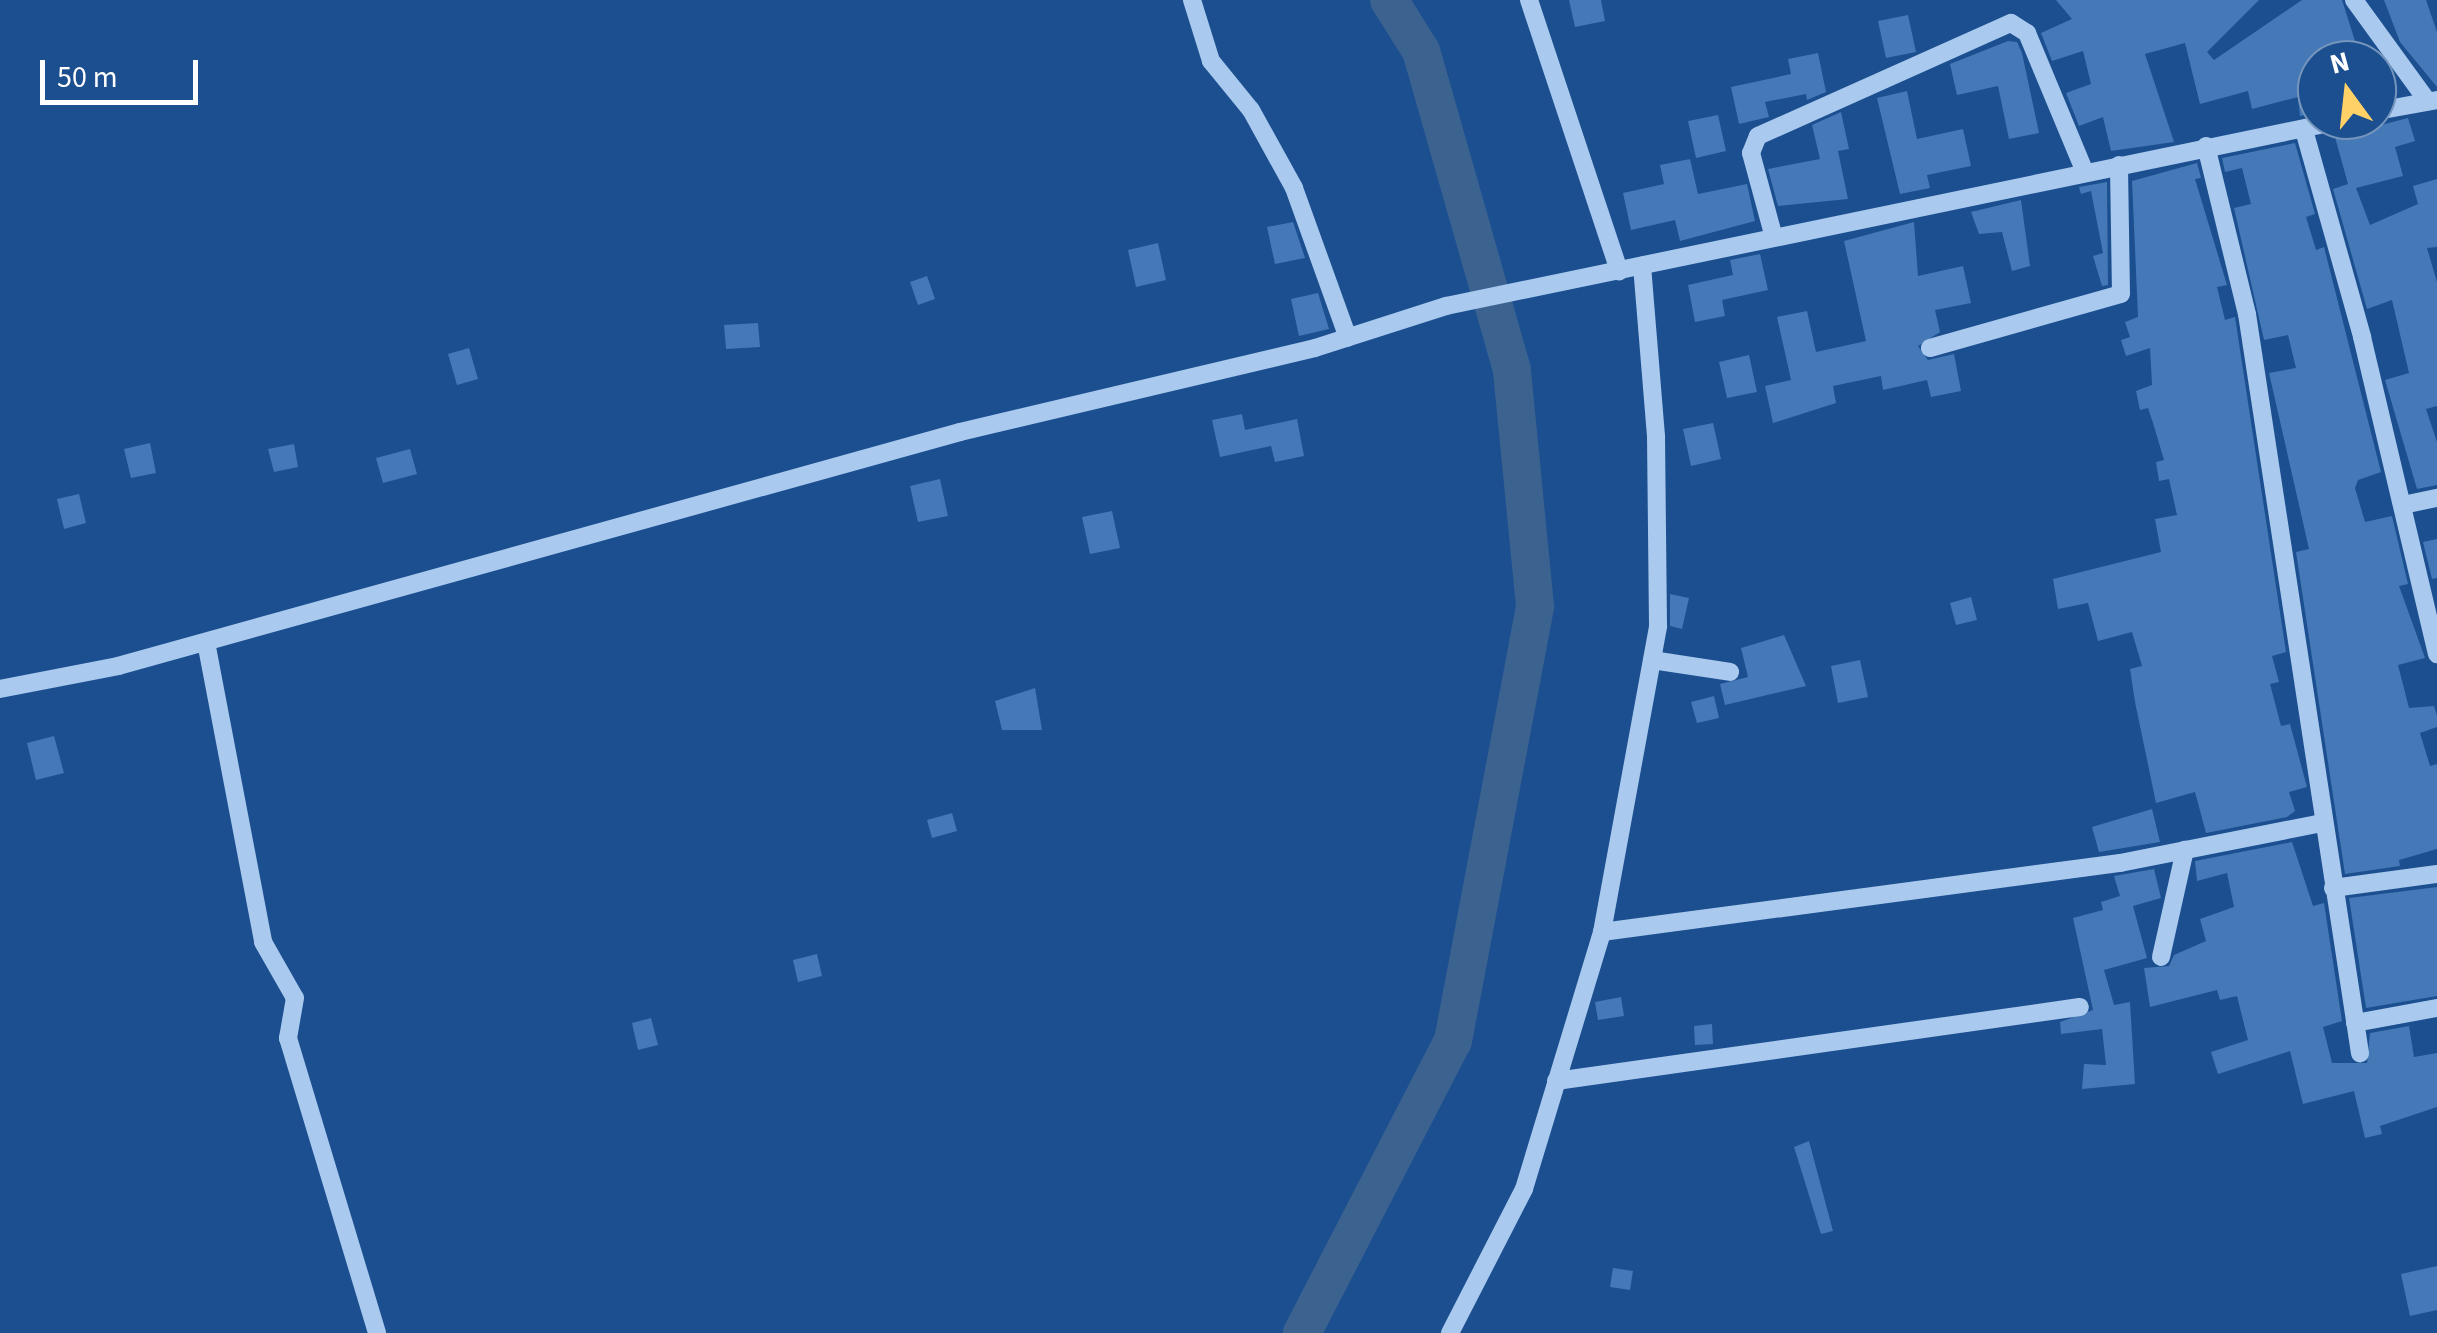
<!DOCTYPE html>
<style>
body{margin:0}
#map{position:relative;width:2437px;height:1333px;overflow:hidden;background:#1b4f8f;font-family:"Source Sans 3",sans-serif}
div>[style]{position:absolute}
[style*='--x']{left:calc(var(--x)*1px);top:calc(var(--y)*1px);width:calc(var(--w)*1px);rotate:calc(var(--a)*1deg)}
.river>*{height:38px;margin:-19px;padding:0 19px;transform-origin:19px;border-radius:19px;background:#3c6290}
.building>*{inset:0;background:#4478b7}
.minor>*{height:18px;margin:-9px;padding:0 9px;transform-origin:9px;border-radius:9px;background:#a9c9ee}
span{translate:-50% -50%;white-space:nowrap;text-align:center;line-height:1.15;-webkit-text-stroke:9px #1b4f8f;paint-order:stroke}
.north{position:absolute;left:2297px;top:40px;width:100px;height:100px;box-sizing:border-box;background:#1b4f8f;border:2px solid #7695bc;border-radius:50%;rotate:345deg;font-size:28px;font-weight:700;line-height:40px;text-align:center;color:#fff}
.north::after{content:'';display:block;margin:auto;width:35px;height:45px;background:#ffd166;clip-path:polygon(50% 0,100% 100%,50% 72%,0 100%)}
.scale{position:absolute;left:40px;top:60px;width:158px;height:45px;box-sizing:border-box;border:5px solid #fff;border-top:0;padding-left:12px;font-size:30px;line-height:35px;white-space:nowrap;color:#fff;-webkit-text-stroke:8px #1b4f8f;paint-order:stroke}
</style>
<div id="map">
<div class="river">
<i style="--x:1302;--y:1333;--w:329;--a:-62.7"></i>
<i style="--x:1453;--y:1041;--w:443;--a:-79.3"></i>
<i style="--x:1535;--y:606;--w:237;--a:-95.6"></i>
<i style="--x:1512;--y:370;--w:332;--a:-105.9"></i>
<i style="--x:1421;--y:51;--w:60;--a:-122.1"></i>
</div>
<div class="building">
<i style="clip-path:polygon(1569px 0,1601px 0,1605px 21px,1575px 27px)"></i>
<i style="clip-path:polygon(2056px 0,2259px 0,2207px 52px,2214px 60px,2302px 0,2342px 0,2361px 60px,2317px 60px,2317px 113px,2300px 116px,2298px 97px,2252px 109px,2248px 91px,2200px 104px,2185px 43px,2145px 54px,2174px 142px,2111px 151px,2103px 117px,2079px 126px,2066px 93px,2091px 84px,2083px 51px,2052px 61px,2041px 33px,2072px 19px)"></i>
<i style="clip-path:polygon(2384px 0,2426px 0,2437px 32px,2437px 87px,2400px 42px)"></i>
<i style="clip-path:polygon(1908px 15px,1916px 52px,1886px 58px,1878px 21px)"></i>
<i style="clip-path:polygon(2008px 41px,2017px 42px,2022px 53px,2039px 133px,2009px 139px,1998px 86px,1957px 95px,1950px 64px)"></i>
<i style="clip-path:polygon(1818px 53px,1826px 92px,1807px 100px,1806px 94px,1765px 102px,1769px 117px,1739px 124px,1731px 87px,1791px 74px,1788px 59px)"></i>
<i style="clip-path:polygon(1907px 91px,1917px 139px,1963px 129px,1971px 166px,1927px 175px,1930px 188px,1900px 194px,1877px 98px)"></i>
<i style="clip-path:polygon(1841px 112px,1849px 149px,1838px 151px,1848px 199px,1778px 206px,1768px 169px,1820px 159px,1812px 125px)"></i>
<i style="clip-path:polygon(1718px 115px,1726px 151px,1696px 158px,1688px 121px)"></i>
<i style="clip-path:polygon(2408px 118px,2415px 141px,2395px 147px,2403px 176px,2356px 188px,2370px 225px,2418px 204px,2413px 186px,2437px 179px,2437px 247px,2427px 248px,2437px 282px,2437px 406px,2426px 409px,2437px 442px,2437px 485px,2417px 489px,2385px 380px,2409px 373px,2392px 300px,2367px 309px,2333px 189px,2348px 184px,2335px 137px)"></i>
<i style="clip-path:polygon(2295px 143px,2315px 214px,2306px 217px,2316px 250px,2324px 247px,2381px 472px,2358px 480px,2355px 488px,2365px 522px,2392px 516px,2408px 584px,2399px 586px,2425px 658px,2398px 665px,2409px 708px,2434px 706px,2437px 715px,2437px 727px,2420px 733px,2430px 766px,2437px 764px,2437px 849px,2399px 860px,2400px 866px,2345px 874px,2296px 552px,2309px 549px,2269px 373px,2296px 368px,2288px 335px,2264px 340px,2234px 208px,2251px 204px,2242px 168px,2225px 172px,2222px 158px)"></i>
<i style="clip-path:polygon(1690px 159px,1698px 194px,1747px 184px,1755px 221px,1680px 241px,1675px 220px,1631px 230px,1623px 193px,1664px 184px,1660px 165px)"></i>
<i style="clip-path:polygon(2197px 163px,2201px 178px,2195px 179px,2227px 285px,2217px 287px,2225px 320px,2235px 317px,2286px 652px,2272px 656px,2279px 682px,2270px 684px,2281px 726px,2290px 724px,2307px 787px,2289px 792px,2295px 811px,2287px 817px,2206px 833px,2195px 792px,2156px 803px,2135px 702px,2130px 669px,2142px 666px,2132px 632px,2098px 641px,2088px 603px,2058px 609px,2053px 579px,2161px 552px,2155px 519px,2177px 515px,2169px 479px,2159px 481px,2156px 462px,2164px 460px,2153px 423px,2148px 408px,2140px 410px,2136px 391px,2152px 385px,2150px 348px,2126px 356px,2121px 340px,2130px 337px,2125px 322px,2138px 317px,2132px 181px)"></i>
<i style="clip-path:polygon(2107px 182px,2108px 285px,2102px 286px,2093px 256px,2103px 253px,2091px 191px,2081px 194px,2079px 187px)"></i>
<i style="clip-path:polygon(2021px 200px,2030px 266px,2012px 271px,2002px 232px,1979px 234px,1971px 212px)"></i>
<i style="clip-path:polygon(1293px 222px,1305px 258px,1275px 264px,1267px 227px)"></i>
<i style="clip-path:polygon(1914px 222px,1918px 276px,1963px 266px,1971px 303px,1935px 310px,1940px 332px,1918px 346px,1928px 360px,1954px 354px,1961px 391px,1931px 397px,1927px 380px,1883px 390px,1881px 376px,1833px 386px,1836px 403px,1773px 423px,1765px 386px,1791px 380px,1777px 317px,1807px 311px,1816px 352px,1866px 341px,1844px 241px)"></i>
<i style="clip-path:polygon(1158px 243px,1166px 280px,1136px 287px,1128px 250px)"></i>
<i style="clip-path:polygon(1760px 254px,1768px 290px,1722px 300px,1725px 316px,1695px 322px,1688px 285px,1733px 275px,1730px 260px)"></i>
<i style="clip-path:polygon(927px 276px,935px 299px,918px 305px,910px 282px)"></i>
<i style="clip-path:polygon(1318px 293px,1329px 329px,1299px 336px,1291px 299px)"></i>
<i style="clip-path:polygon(758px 323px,760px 347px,726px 349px,724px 325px)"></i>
<i style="clip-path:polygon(469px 348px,478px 379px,457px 385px,448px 354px)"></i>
<i style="clip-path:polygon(1749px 355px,1757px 392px,1727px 398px,1719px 362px)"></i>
<i style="clip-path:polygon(1242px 414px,1245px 430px,1297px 419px,1304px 456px,1275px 462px,1271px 446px,1220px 457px,1212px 420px)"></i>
<i style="clip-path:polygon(1713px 423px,1721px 459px,1691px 466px,1683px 429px)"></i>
<i style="clip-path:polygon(150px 443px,156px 473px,131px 478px,124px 449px)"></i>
<i style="clip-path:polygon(294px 444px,298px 467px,274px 472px,268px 449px)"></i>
<i style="clip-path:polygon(410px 449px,417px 474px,383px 483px,376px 458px)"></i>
<i style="clip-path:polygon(940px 479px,948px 516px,918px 522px,910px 486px)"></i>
<i style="clip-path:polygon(79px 494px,86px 523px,64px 529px,57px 499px)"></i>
<i style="clip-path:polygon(1112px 511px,1120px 548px,1090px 554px,1082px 517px)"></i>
<i style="clip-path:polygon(2437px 539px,2437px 578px,2432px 579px,2423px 542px)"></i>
<i style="clip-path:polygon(1670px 594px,1689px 598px,1682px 629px,1670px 626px)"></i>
<i style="clip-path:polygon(1971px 597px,1977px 620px,1956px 625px,1950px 603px)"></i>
<i style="clip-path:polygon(1784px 635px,1806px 686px,1725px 705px,1720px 684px,1748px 677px,1741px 648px)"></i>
<i style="clip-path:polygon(1860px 660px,1868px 697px,1838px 703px,1831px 666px)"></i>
<i style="clip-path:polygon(1035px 688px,1042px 730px,1002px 730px,995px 701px)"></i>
<i style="clip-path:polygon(1714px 696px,1719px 718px,1697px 723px,1691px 702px)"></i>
<i style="clip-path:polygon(54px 736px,64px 773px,36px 780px,27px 743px)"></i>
<i style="clip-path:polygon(2152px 809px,2160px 842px,2099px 852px,2092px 827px)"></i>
<i style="clip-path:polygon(952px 813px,957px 831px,932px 838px,927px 820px)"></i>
<i style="clip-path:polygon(2292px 842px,2313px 906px,2324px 903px,2342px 1021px,2323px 1027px,2332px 1063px,2367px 1063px,2370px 1033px,2409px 1026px,2414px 1057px,2437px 1053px,2437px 1107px,2380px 1126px,2382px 1134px,2365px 1138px,2354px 1091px,2303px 1104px,2290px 1051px,2218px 1074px,2211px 1052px,2248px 1040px,2237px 996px,2220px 1000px,2217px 990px,2150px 1007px,2144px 968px,2169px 966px,2174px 955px,2206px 941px,2200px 919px,2234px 907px,2227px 873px,2197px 881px,2195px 861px)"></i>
<i style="clip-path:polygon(2154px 869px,2161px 898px,2133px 906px,2147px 958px,2104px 970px,2114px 1005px,2130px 1002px,2135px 1084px,2082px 1089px,2084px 1064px,2106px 1065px,2102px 1029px,2061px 1034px,2060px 1022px,2093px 1010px,2073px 918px,2103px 910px,2101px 902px,2120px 896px,2114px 876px)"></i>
<i style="clip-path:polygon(2437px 887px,2437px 996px,2366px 1008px,2349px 898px)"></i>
<i style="clip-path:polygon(817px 954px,822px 976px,798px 982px,793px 960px)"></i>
<i style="clip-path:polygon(1621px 997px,1624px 1016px,1598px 1020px,1595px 1002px)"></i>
<i style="clip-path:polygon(651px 1018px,658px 1045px,638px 1050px,632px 1023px)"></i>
<i style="clip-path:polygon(1712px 1024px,1713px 1044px,1695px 1045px,1694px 1026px)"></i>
<i style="clip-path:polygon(1809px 1141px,1833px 1231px,1821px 1234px,1794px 1147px)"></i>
<i style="clip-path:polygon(2437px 1266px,2437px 1310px,2410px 1316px,2401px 1274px)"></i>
<i style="clip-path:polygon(1613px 1268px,1633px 1271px,1630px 1290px,1610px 1287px)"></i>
</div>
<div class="minor">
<i style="--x:1192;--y:0;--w:64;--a:72.7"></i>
<i style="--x:1211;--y:61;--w:63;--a:50.8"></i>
<i style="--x:1251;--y:110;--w:89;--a:61.1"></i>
<i style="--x:1294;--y:188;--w:159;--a:70.2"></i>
<i style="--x:1529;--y:0;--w:286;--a:71.6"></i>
<i style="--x:2354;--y:0;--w:122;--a:54"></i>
<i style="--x:2377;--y:111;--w:61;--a:-10.4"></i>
<i style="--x:2304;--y:130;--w:215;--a:74.3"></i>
<i style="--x:2362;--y:337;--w:326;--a:76.7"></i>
<i style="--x:2206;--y:146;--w:173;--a:76.3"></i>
<i style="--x:2247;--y:314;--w:748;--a:81.31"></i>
<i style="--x:1773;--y:234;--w:84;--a:-105.2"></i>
<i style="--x:1751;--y:153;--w:18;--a:-68"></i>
<i style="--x:1758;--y:136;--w:277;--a:-24.1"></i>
<i style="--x:2011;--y:23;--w:19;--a:32"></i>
<i style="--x:2027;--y:33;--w:151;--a:67.4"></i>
<i style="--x:1930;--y:348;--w:198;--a:-15.8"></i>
<i style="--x:2121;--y:294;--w:129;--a:-90.9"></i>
<i style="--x:2403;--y:505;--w:35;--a:-12"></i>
<i style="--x:206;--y:642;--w:305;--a:79.2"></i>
<i style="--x:263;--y:942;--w:64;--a:60.3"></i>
<i style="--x:295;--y:998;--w:41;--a:99.9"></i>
<i style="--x:288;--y:1038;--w:308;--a:73.2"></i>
<i style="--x:1652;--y:660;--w:79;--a:8.7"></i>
<i style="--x:0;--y:689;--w:120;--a:-11"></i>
<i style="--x:118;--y:666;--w:874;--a:-15.53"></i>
<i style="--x:960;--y:432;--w:365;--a:-13.3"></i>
<i style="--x:1315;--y:348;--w:138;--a:-17.8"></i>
<i style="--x:1446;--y:306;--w:916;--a:-11.71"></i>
<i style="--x:2333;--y:888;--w:105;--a:-7.7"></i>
<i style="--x:1602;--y:932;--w:523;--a:-7.59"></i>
<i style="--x:2120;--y:863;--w:206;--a:-11.2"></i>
<i style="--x:2161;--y:957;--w:110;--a:-77.4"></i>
<i style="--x:2355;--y:1023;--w:83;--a:-10.4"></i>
<i style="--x:1556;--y:1081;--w:529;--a:-8.04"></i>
<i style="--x:1450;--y:1333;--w:162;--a:-62.8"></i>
<i style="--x:1524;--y:1189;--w:269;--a:-73.1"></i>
<i style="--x:1602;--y:932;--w:311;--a:-79.6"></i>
<i style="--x:1658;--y:626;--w:190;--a:-90.6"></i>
<i style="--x:1656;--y:436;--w:171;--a:-94.7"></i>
</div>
<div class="north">N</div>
<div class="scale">50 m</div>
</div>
